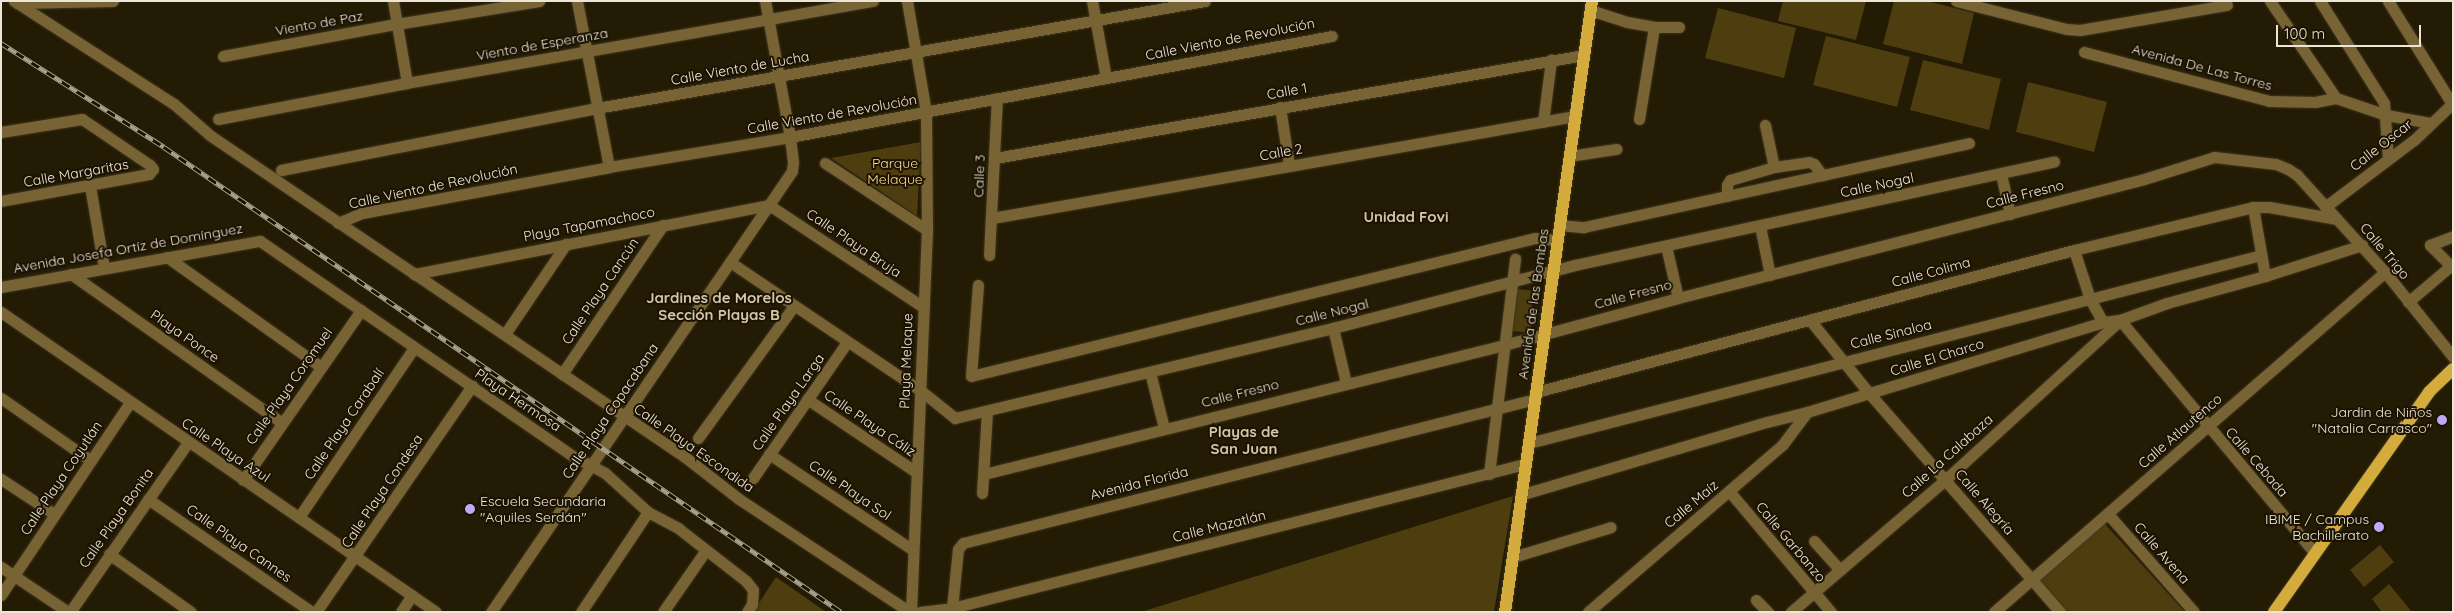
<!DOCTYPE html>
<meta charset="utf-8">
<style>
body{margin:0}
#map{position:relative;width:2454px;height:613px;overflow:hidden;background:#241b04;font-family:Quicksand,sans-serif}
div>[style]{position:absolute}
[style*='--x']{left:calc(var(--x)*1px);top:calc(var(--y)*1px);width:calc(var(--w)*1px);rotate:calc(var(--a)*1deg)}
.green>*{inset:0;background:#4e3d0f}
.roads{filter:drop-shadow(0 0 1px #403722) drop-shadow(0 0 1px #403722)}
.minor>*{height:11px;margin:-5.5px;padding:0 5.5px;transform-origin:5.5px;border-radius:5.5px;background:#776334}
.major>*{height:12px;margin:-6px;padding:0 6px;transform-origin:6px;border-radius:6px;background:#d4ab3d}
.rail>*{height:5px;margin-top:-2.5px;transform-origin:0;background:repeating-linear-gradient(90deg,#1b1200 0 9px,#a8a190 0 18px);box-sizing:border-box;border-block:1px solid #a8a190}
.dots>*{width:14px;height:14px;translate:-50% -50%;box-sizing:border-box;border:2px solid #1b1200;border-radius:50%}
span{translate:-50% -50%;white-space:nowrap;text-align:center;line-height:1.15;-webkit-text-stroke:4px #1b1200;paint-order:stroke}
.street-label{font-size:14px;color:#ece6d8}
.park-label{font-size:14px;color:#fbdc90}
.poi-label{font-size:14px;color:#ece6d8}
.right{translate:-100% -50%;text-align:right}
.left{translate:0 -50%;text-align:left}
.neighbourhood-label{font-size:15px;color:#d2c6aa;font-weight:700}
.frame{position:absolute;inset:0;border:2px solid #ece6d8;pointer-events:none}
.scale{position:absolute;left:2276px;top:25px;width:145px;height:22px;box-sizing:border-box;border:2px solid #ece6d8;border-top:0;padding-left:6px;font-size:15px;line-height:18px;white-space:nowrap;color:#ece6d8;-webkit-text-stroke:4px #1b1200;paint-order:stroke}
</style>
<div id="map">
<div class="green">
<i style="clip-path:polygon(1783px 1px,1866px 1px,1856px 40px,1778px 21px)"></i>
<i style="clip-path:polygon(1894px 1px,1927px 1px,1974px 13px,1962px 64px,1883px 44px)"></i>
<i style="clip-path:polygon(1718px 8px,1796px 28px,1784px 78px,1705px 58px)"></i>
<i style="clip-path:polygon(1826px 36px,1910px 57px,1897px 107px,1813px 85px)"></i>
<i style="clip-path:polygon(1923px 60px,2001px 79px,1989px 130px,1910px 110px)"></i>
<i style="clip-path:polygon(2028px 82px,2107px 102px,2094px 152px,2016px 132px)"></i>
<i style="clip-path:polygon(921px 142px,917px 216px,831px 158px)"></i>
<i style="clip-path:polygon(1518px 289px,1535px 291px,1530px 333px,1513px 331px)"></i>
<i style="clip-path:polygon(1513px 496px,1494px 612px,1141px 612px)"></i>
<i style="clip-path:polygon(2105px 524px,2185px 612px,2067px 612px,2040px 580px)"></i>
<i style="clip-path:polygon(2380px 545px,2394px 562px,2364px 587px,2350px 570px)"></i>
<i style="clip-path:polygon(776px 577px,826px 612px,753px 612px)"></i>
<i style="clip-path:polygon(2389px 584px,2412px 612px,2382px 612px,2372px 599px)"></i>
</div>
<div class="roads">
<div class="minor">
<i style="--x:14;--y:1;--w:190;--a:32.8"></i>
<i style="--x:174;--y:104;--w:49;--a:40.9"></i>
<i style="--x:211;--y:136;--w:572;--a:34.11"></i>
<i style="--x:685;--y:457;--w:68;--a:37.9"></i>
<i style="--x:739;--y:499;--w:205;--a:33.5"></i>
<i style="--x:393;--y:1;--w:83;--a:80.3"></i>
<i style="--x:577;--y:1;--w:169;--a:79.1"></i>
<i style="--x:907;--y:1;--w:113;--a:80.3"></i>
<i style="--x:926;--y:112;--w:118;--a:89.5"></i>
<i style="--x:927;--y:230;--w:382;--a:92.4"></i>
<i style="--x:1092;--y:1;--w:78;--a:79.7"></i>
<i style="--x:1956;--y:1;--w:114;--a:14.2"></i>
<i style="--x:2067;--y:29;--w:13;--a:4"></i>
<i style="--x:2080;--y:30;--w:149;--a:-9.7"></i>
<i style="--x:2270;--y:1;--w:117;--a:55.8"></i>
<i style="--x:2320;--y:1;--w:120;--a:57.9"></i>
<i style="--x:2384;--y:103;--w:56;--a:85.9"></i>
<i style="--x:2388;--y:1;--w:121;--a:58.1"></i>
<i style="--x:17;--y:3;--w:96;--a:-1.2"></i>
<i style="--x:1590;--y:10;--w:39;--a:18"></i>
<i style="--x:1627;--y:22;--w:27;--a:10"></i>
<i style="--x:1654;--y:27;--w:25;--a:0"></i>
<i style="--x:2084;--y:52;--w:191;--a:14.8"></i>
<i style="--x:2269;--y:101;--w:46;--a:1.2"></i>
<i style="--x:2315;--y:102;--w:21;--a:-11"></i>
<i style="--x:2336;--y:98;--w:53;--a:18.8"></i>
<i style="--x:2386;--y:115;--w:46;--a:10.1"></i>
<i style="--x:223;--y:56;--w:176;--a:-10.5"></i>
<i style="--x:396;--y:24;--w:145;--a:-9.1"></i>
<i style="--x:1280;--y:107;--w:59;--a:81.2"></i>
<i style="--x:218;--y:119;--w:192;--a:-10.8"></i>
<i style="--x:407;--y:83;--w:473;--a:-10"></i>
<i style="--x:1639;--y:119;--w:93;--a:-80.7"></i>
<i style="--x:1543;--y:122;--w:63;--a:-82.6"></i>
<i style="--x:1765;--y:125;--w:43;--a:77.9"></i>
<i style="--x:1;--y:132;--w:82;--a:-9.1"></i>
<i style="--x:82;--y:119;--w:82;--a:34.1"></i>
<i style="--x:150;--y:165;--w:5;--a:53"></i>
<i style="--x:153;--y:169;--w:6;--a:129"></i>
<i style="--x:149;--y:174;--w:150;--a:169.7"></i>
<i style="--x:1569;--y:156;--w:48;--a:-8.5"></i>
<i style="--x:995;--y:158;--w:598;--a:-9.92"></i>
<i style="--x:825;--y:163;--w:122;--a:33.3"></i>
<i style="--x:281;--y:170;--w:322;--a:-11.1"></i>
<i style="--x:597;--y:108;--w:617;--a:-9.98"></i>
<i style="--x:2001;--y:174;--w:41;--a:77.3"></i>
<i style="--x:90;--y:186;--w:83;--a:80.3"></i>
<i style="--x:1727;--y:196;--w:11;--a:-90"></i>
<i style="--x:1727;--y:185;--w:6;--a:-59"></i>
<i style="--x:1730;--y:180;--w:46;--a:-16.5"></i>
<i style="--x:1774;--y:167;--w:35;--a:-8"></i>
<i style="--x:1809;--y:162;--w:5;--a:22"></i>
<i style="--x:1814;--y:164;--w:14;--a:54"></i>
<i style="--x:2253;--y:207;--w:70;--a:80.1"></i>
<i style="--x:2325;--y:207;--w:111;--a:-37"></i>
<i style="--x:2414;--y:140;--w:54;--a:-43.5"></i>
<i style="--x:992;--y:218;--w:592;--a:-9.92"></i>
<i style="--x:338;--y:223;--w:26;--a:-23"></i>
<i style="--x:362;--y:213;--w:251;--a:-10.5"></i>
<i style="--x:609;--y:167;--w:183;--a:-9.4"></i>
<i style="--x:790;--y:137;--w:551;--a:-10.56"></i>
<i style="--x:1559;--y:225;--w:25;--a:5"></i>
<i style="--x:1584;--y:227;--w:394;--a:-12.3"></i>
<i style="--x:1760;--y:226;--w:50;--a:78.5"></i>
<i style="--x:1666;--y:246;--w:53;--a:77"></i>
<i style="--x:2074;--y:250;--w:52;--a:71.9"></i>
<i style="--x:2090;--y:299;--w:26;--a:61"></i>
<i style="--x:989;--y:255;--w:157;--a:-87.1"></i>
<i style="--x:167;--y:257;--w:188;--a:35.5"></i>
<i style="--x:730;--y:262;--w:229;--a:34"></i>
<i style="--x:920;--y:390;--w:45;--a:38.7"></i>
<i style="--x:955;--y:418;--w:389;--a:-13.4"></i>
<i style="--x:1333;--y:328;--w:250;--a:-14.6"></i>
<i style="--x:1575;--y:265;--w:490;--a:-12.2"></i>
<i style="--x:2451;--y:266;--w:30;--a:-135"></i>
<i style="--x:2430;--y:245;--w:25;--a:-21"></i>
<i style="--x:71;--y:274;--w:258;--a:35.2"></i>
<i style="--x:414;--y:274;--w:362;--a:-11"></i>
<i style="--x:769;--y:205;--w:185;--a:33.5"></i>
<i style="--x:978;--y:285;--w:91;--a:94.4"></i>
<i style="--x:971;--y:376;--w:581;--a:-13.75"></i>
<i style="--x:1535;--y:238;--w:22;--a:5"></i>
<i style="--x:1;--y:287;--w:263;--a:-10.1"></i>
<i style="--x:260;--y:241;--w:380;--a:34.5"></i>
<i style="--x:573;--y:456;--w:36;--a:28"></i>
<i style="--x:605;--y:473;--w:58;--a:42.2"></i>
<i style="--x:648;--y:512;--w:34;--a:28"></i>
<i style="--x:678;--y:528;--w:86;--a:37.9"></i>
<i style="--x:746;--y:581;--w:11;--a:52"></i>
<i style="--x:753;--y:590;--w:14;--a:94"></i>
<i style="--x:752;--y:604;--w:9;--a:122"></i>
<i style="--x:2408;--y:302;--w:59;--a:-40.2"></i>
<i style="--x:1;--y:312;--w:528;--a:34.59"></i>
<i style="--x:1810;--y:320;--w:94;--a:51.1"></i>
<i style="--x:1869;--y:393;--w:291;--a:48.9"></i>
<i style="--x:1333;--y:328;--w:57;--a:76.7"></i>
<i style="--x:505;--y:334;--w:109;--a:-55.9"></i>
<i style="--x:1150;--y:372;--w:58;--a:76"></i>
<i style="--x:562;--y:374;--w:180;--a:-55.9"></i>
<i style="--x:1536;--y:392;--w:556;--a:-14.79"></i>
<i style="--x:2074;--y:250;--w:184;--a:-13.5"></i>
<i style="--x:2253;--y:207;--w:16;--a:0"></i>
<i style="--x:2269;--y:207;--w:69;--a:10"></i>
<i style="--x:1;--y:398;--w:108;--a:34.9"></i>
<i style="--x:807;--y:399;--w:131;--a:33.8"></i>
<i style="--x:698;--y:438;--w:163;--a:-54"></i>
<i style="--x:1529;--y:443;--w:756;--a:-14.4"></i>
<i style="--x:769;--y:454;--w:173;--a:33.7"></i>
<i style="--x:984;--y:474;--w:536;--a:-13.93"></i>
<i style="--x:1504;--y:345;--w:180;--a:-15.1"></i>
<i style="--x:1678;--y:298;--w:481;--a:-14.3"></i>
<i style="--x:2144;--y:179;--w:73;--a:-17.4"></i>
<i style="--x:2214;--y:157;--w:62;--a:6.4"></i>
<i style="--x:2276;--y:164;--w:13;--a:23"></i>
<i style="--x:2288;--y:169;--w:11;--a:34"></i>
<i style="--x:2297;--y:175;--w:131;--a:47.8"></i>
<i style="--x:2385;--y:272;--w:109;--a:51.3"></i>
<i style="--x:1489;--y:474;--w:217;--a:-83.1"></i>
<i style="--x:753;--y:478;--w:165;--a:-55.3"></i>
<i style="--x:1;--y:479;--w:64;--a:33.4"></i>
<i style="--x:243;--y:480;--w:207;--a:-55.2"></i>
<i style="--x:1729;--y:491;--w:158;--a:49.9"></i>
<i style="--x:982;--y:493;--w:81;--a:-86.5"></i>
<i style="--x:1520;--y:495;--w:258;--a:-16.5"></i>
<i style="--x:1767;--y:422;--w:41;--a:-14"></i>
<i style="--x:1807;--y:412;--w:309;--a:-16.9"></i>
<i style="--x:2103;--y:322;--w:17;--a:-7"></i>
<i style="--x:2120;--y:320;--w:50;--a:-19.9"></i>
<i style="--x:2167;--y:303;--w:102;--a:-15.4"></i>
<i style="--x:2265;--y:276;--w:102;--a:-17.7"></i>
<i style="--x:148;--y:499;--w:199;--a:34.6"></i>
<i style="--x:2108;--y:514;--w:130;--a:48.7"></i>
<i style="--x:299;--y:517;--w:204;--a:-55.8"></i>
<i style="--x:1814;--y:541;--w:39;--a:48"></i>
<i style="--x:109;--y:554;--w:100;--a:35.3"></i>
<i style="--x:1513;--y:557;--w:102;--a:-17"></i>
<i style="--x:1;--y:567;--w:81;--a:33.9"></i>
<i style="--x:1;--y:595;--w:232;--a:-56.2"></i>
<i style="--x:1756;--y:600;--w:17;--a:45"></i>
<i style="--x:952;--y:608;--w:59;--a:-84.2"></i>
<i style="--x:958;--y:549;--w:8;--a:-50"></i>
<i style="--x:963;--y:543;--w:590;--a:-14.13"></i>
<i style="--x:70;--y:612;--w:207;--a:-55.2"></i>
<i style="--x:316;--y:612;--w:275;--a:-55.4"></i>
<i style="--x:401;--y:612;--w:20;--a:-57"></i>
<i style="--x:491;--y:612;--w:534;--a:-55.68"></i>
<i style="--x:792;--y:171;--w:9;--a:-84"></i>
<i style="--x:793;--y:162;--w:25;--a:-97"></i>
<i style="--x:790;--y:137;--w:138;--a:-100.4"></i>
<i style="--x:581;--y:612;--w:120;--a:-56.2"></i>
<i style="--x:663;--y:612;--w:75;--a:-55.3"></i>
<i style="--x:920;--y:612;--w:32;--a:-7"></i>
<i style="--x:952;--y:608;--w:591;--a:-14.11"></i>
<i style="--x:1588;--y:612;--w:257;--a:-40.7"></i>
<i style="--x:1783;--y:444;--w:40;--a:-53"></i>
<i style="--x:1791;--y:612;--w:204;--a:-40.6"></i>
<i style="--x:1946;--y:479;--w:236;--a:-42.4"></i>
<i style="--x:2120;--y:320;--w:304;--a:50.1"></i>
<i style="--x:1994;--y:612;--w:518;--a:-41.01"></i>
</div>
<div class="major">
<i style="--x:1505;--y:612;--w:617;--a:-81.9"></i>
<i style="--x:2274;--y:612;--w:269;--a:-54.8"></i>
<i style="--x:2429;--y:392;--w:33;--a:-44"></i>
</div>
</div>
<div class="rail">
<i style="--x:1;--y:43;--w:193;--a:32.5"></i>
<i style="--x:164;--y:147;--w:821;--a:34.48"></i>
</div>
<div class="dots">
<i style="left:2442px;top:420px;background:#bfa8f4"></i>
<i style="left:470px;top:509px;background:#bfa8f4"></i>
<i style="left:2379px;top:527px;background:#bfa8f4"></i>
</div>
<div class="street-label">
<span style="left:319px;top:23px;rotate:-10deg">Viento de Paz</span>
<span style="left:1230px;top:39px;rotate:-11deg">Calle Viento de Revolución</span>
<span style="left:542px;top:44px;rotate:-10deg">Viento de Esperanza</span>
<span style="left:2202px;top:67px;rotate:15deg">Avenida De Las Torres</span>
<span style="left:740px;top:68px;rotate:-10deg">Calle Viento de Lucha</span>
<span style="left:1287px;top:91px;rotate:-10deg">Calle 1</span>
<span style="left:832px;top:114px;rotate:-10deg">Calle Viento de Revolución</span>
<span style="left:2381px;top:145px;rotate:-38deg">Calle Oscar</span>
<span style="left:1281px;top:152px;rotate:-10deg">Calle 2</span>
<span style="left:76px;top:173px;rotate:-10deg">Calle Margaritas</span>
<span style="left:979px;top:176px;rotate:-88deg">Calle 3</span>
<span style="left:1877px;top:185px;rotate:-12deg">Calle Nogal</span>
<span style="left:433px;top:186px;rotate:-12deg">Calle Viento de Revolución</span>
<span style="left:2025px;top:194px;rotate:-14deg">Calle Fresno</span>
<span style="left:589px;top:224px;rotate:-11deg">Playa Tapamachoco</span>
<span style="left:854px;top:243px;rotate:34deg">Calle Playa Bruja</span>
<span style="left:128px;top:248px;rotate:-10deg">Avenida Josefa Ortíz de Domínguez</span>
<span style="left:2385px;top:251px;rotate:50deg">Calle Trigo</span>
<span style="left:1931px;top:272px;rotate:-15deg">Calle Colima</span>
<span style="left:600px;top:291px;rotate:-56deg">Calle Playa Cancún</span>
<span style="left:1633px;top:294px;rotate:-15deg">Calle Fresno</span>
<span style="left:1533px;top:304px;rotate:-82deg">Avenida de las Bombas</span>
<span style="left:1332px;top:312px;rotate:-14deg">Calle Nogal</span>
<span style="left:1891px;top:334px;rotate:-14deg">Calle Sinaloa</span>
<span style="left:185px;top:336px;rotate:35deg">Playa Ponce</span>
<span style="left:1937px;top:357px;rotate:-17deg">Calle El Charco</span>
<span style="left:906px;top:361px;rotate:-88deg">Playa Melaque</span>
<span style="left:289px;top:386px;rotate:-55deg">Calle Playa Coromuel</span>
<span style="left:1240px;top:393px;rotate:-14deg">Calle Fresno</span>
<span style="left:518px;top:400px;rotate:34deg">Playa Hermosa</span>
<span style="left:788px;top:402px;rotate:-55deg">Calle Playa Larga</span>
<span style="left:610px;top:411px;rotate:-56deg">Calle Playa Copacabana</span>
<span style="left:870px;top:423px;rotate:34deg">Calle Playa Cáliz</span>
<span style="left:344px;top:424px;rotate:-56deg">Calle Playa Carabalí</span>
<span style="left:2180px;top:431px;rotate:-41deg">Calle Atlautenco</span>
<span style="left:694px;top:448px;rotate:35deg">Calle Playa Escondida</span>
<span style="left:226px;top:450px;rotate:34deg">Calle Playa Azul</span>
<span style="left:1947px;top:456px;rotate:-42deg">Calle La Calabaza</span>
<span style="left:2257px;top:462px;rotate:49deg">Calle Cebada</span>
<span style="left:61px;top:478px;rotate:-56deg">Calle Playa Coyutlán</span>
<span style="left:1139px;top:483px;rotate:-14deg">Avenida Florida</span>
<span style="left:850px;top:490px;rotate:34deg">Calle Playa Sol</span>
<span style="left:382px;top:491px;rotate:-56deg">Calle Playa Condesa</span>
<span style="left:1985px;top:502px;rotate:49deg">Calle Alegría</span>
<span style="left:1691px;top:504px;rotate:-40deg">Calle Maíz</span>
<span style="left:116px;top:518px;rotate:-55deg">Calle Playa Bonita</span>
<span style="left:1219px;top:526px;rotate:-14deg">Calle Mazatlán</span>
<span style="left:1791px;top:542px;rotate:50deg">Calle Garbanzo</span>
<span style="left:239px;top:543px;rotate:35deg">Calle Playa Cannes</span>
<span style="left:2162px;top:553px;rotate:49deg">Calle Avena</span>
</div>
<div class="park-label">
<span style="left:895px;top:171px">Parque<br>Melaque</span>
</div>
<div class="poi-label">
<span class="right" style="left:2432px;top:420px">Jardin de Niños<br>"Natalia Carrasco"</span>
<span class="left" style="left:480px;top:509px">Escuela Secundaria<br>"Aquiles Serdán"</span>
<span class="right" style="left:2369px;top:527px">IBIME / Campus<br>Bachillerato</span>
</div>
<div class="neighbourhood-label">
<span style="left:1406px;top:217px">Unidad Fovi</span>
<span style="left:719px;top:306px">Jardines de Morelos<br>Sección Playas B</span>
<span style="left:1244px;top:440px">Playas de<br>San Juan</span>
</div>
<div class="frame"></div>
<div class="scale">100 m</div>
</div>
